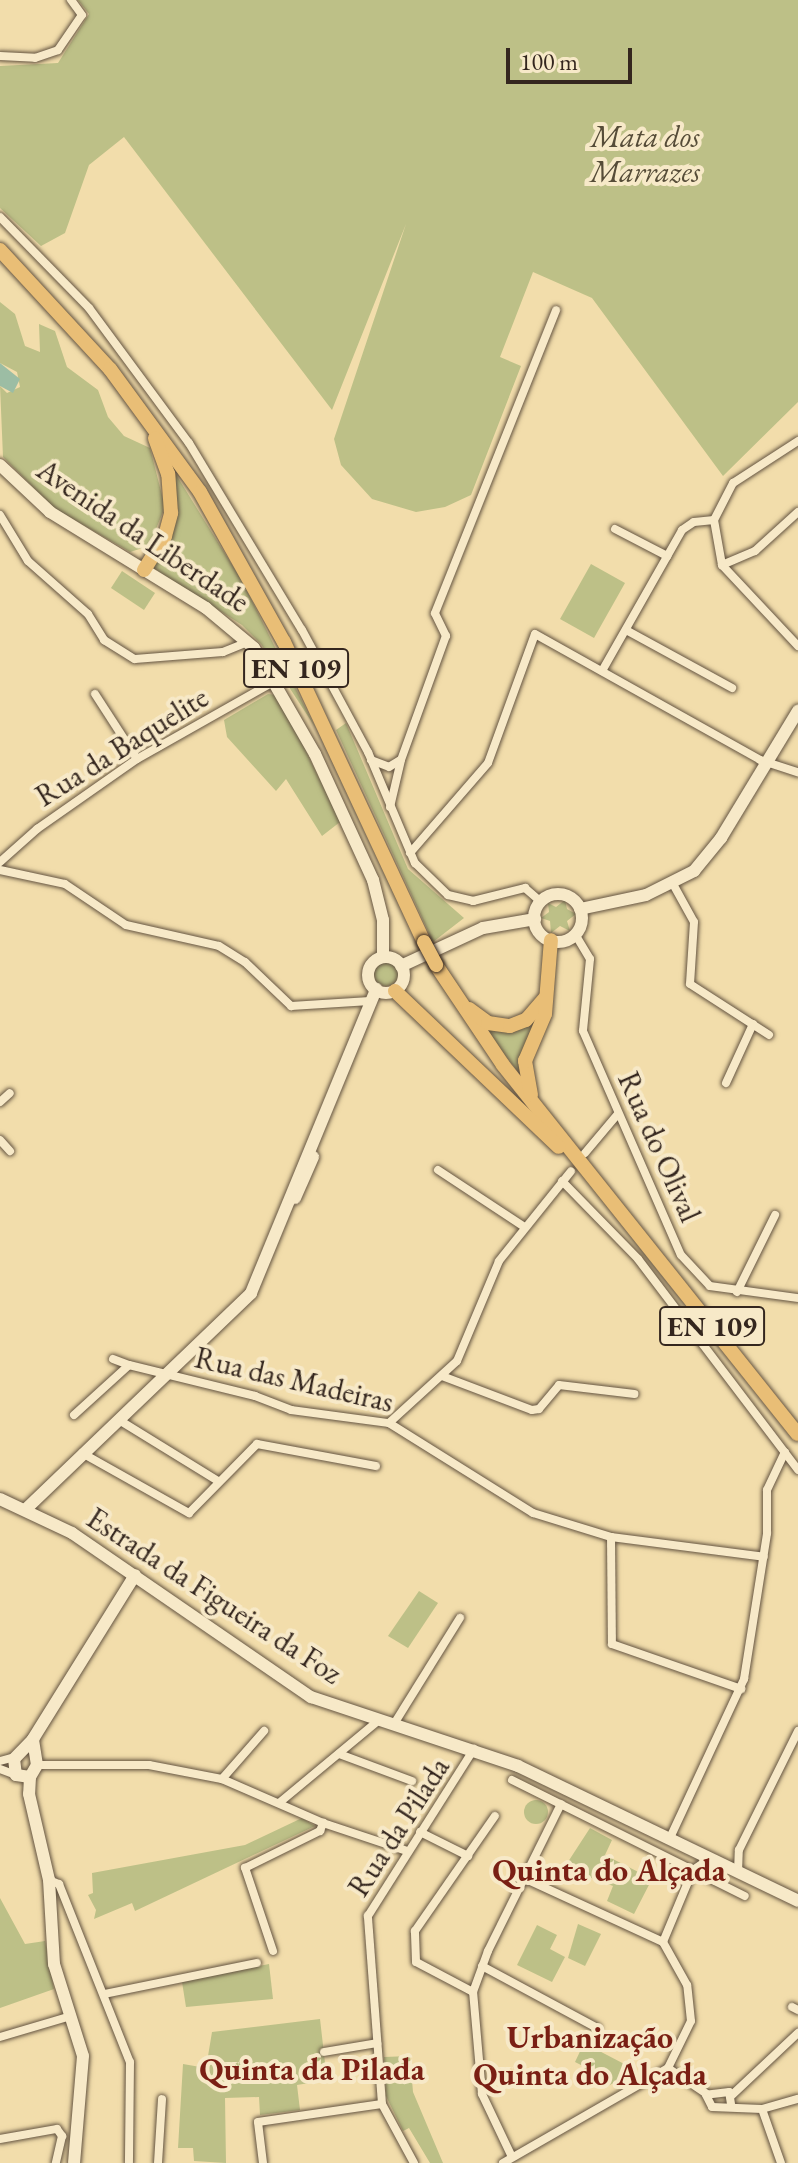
<!DOCTYPE html>
<meta charset="utf-8">
<style>
body{margin:0}
#map{position:relative;width:798px;height:2163px;overflow:hidden;background:#f2ddab;font-family:"EB Garamond",serif}
div>[style]{position:absolute}
[style*='--x']{left:calc(var(--x)*1px);top:calc(var(--y)*1px);width:calc(var(--w)*1px);rotate:calc(var(--a)*1deg)}
.green>*{inset:0;background:#bdc087}
.round{border-radius:50%}
.water>*{inset:0;background:#9cbda4}
.roads{filter:drop-shadow(0 0 2px #645441) drop-shadow(0 0 2px #645441)}
.street>*{height:8px;margin:-4px;padding:0 4px;transform-origin:4px;border-radius:4px;background:#f7e9c8}
.secondary>*{height:12px;margin:-6px;padding:0 6px;transform-origin:6px;border-radius:6px;background:#f7e9c8}
.secondary>.ring{margin:-6px;padding:0;box-sizing:content-box;background:none;border:12px solid #f7e9c8;border-radius:50%}
.primary>*{height:14px;margin:-7px;padding:0 7px;transform-origin:7px;border-radius:7px;background:#e9be76}
.bridges{filter:drop-shadow(0 0 2px #34261e) drop-shadow(0 0 2px #34261e)}
.primary-bridge>*{height:14px;margin:-7px;padding:0 7px;transform-origin:7px;border-radius:7px;background:#e9be76}
span{translate:-50% -50%;white-space:nowrap;text-align:center;line-height:1.15;-webkit-text-stroke:8px #f7e9c8;paint-order:stroke}
.shield-label span{padding:2px 6px;background:#f7e9c8;border:2px solid;border-radius:6px;-webkit-text-stroke-width:0}
.shield-label{font-size:28px;color:#34261e;font-weight:700}
.park-label{font-size:30px;color:#564c38;font-style:italic}
.street-label{font-size:30px;color:#34261e}
.neighbourhood-label{font-size:32px;color:#7a1f14;font-weight:700}
.scale{position:absolute;left:506px;top:48px;width:126px;height:36px;box-sizing:border-box;border:4px solid #34261e;border-top:0;padding-left:10px;font-size:24px;line-height:28px;white-space:nowrap;color:#34261e;-webkit-text-stroke:6px #f7e9c8;paint-order:stroke}
</style>
<div id="map">
<div class="green">
<i style="clip-path:polygon(78px 0,798px 0,798px 402px,723px 476px,592px 298px,533px 272px,500px 357px,521px 366px,471px 495px,445px 507px,416px 512px,372px 499px,341px 465px,334px 439px,406px 224px,332px 410px,124px 137px,89px 165px,65px 233px,41px 246px,0 208px,0 66px,58px 63px,89px 14px)"></i>
<i style="clip-path:polygon(0 302px,15px 314px,25px 346px,40px 352px,39px 324px,55px 331px,67px 367px,98px 390px,108px 417px,124px 436px,150px 448px,165px 507px,149px 546px,130px 552px,54px 508px,3px 457px,0 386px,7px 393px,20px 387px,17px 372px,0 363px)"></i>
<i style="clip-path:polygon(175px 473px,242px 581px,315px 727px,261px 644px,242px 625px,152px 567px,175px 506px)"></i>
<i style="clip-path:polygon(591px 564px,625px 583px,594px 638px,560px 619px)"></i>
<i style="clip-path:polygon(122px 571px,155px 593px,144px 610px,111px 588px)"></i>
<i style="clip-path:polygon(268px 694px,276px 695px,295px 728px,340px 822px,322px 836px,286px 779px,276px 791px,227px 737px,224px 720px)"></i>
<i style="clip-path:polygon(346px 723px,408px 869px,464px 918px,433px 942px,336px 730px)"></i>
<i style="clip-path:polygon(565px 900px,567px 909px,576px 914px,567px 921px,570px 931px,560px 926px,551px 933px,550px 921px,541px 918px,549px 912px,548px 903px,556px 907px)"></i>
<i class="round" style="left:374px;top:962px;width:24px;height:24px"></i>
<i style="clip-path:polygon(538px 1015px,519px 1060px,519px 1073px,484px 1028px)"></i>
<i style="clip-path:polygon(419px 1591px,438px 1603px,408px 1648px,388px 1636px)"></i>
<i class="round" style="left:524px;top:1800px;width:24px;height:24px"></i>
<i style="clip-path:polygon(302px 1818px,315px 1826px,135px 1911px,132px 1903px,94px 1919px,96px 1910px,88px 1895px,93px 1893px,92px 1873px,245px 1845px)"></i>
<i style="clip-path:polygon(590px 1828px,612px 1840px,605px 1855px,652px 1879px,634px 1914px,607px 1901px,613px 1886px,564px 1868px)"></i>
<i style="clip-path:polygon(0 1898px,25px 1944px,45px 1941px,54px 1989px,0 2008px)"></i>
<i style="clip-path:polygon(578px 1924px,601px 1934px,585px 1966px,568px 1958px)"></i>
<i style="clip-path:polygon(537px 1925px,557px 1935px,550px 1949px,565px 1957px,552px 1982px,517px 1965px)"></i>
<i style="clip-path:polygon(269px 1964px,273px 1999px,186px 2007px,182px 1982px)"></i>
<i style="clip-path:polygon(320px 2019px,327px 2080px,297px 2085px,300px 2110px,260px 2115px,259px 2097px,225px 2098px,226px 2163px,194px 2161px,193px 2148px,178px 2148px,183px 2064px,206px 2068px,212px 2032px)"></i>
<i style="clip-path:polygon(584px 2043px,630px 2067px,635px 2071px,608px 2086px,583px 2074px,585px 2067px,575px 2062px)"></i>
<i style="clip-path:polygon(410px 2056px,413px 2092px,443px 2163px,430px 2163px,409px 2128px,403px 2131px,386px 2096px,384px 2057px)"></i>
</div>
<div class="water">
<i style="clip-path:polygon(0 363px,20px 379px,13px 393px,0 386px)"></i>
</div>
<div class="roads">
<div class="street">
<i style="--x:0;--y:56;--w:35;--a:3"></i>
<i style="--x:35;--y:58;--w:24;--a:-19"></i>
<i style="--x:58;--y:50;--w:42;--a:-55.6"></i>
<i style="--x:82;--y:15;--w:19;--a:-126"></i>
<i style="--x:0;--y:217;--w:127;--a:45.6"></i>
<i style="--x:89;--y:308;--w:168;--a:53.5"></i>
<i style="--x:189;--y:443;--w:218;--a:58.9"></i>
<i style="--x:302;--y:630;--w:139;--a:61.6"></i>
<i style="--x:368;--y:752;--w:121;--a:67.1"></i>
<i style="--x:415;--y:863;--w:46;--a:44.1"></i>
<i style="--x:448;--y:895;--w:26;--a:13"></i>
<i style="--x:473;--y:901;--w:54;--a:-14"></i>
<i style="--x:525;--y:888;--w:21;--a:41"></i>
<i style="--x:798;--y:441;--w:77;--a:147.1"></i>
<i style="--x:733;--y:483;--w:42;--a:117.2"></i>
<i style="--x:714;--y:520;--w:46;--a:79.9"></i>
<i style="--x:722;--y:565;--w:111;--a:46.8"></i>
<i style="--x:0;--y:515;--w:54;--a:58.7"></i>
<i style="--x:28;--y:561;--w:80;--a:41.5"></i>
<i style="--x:88;--y:614;--w:31;--a:58"></i>
<i style="--x:104;--y:640;--w:36;--a:32"></i>
<i style="--x:135;--y:659;--w:88;--a:-4.5"></i>
<i style="--x:223;--y:652;--w:27;--a:-22"></i>
<i style="--x:615;--y:529;--w:59;--a:27.4"></i>
<i style="--x:722;--y:565;--w:36;--a:-23"></i>
<i style="--x:755;--y:551;--w:58;--a:-42.2"></i>
<i style="--x:626;--y:630;--w:121;--a:28.7"></i>
<i style="--x:602;--y:671;--w:162;--a:-60.4"></i>
<i style="--x:682;--y:530;--w:14;--a:-34"></i>
<i style="--x:694;--y:522;--w:20;--a:-6"></i>
<i style="--x:95;--y:694;--w:77;--a:57.1"></i>
<i style="--x:371;--y:760;--w:19;--a:21"></i>
<i style="--x:389;--y:767;--w:13;--a:-32"></i>
<i style="--x:390;--y:807;--w:48;--a:-76.8"></i>
<i style="--x:401;--y:760;--w:132;--a:-70.1"></i>
<i style="--x:446;--y:636;--w:25;--a:-116"></i>
<i style="--x:435;--y:613;--w:326;--a:-68.2"></i>
<i style="--x:410;--y:853;--w:119;--a:-49.1"></i>
<i style="--x:488;--y:763;--w:137;--a:-70"></i>
<i style="--x:535;--y:634;--w:258;--a:29.2"></i>
<i style="--x:760;--y:760;--w:40;--a:18"></i>
<i style="--x:0;--y:862;--w:50;--a:-41.7"></i>
<i style="--x:37;--y:829;--w:122;--a:-35"></i>
<i style="--x:137;--y:759;--w:159;--a:-29.5"></i>
<i style="--x:0;--y:870;--w:66;--a:12.2"></i>
<i style="--x:65;--y:884;--w:73;--a:33.9"></i>
<i style="--x:126;--y:925;--w:95;--a:12.7"></i>
<i style="--x:219;--y:946;--w:31;--a:32"></i>
<i style="--x:245;--y:962;--w:64;--a:43.7"></i>
<i style="--x:291;--y:1006;--w:79;--a:-3.6"></i>
<i style="--x:673;--y:884;--w:43;--a:61.1"></i>
<i style="--x:694;--y:922;--w:62;--a:93.7"></i>
<i style="--x:690;--y:984;--w:94;--a:32.8"></i>
<i style="--x:575;--y:934;--w:29;--a:59"></i>
<i style="--x:590;--y:959;--w:72;--a:95.6"></i>
<i style="--x:583;--y:1031;--w:244;--a:66.4"></i>
<i style="--x:681;--y:1255;--w:42;--a:46.9"></i>
<i style="--x:710;--y:1286;--w:89;--a:7.8"></i>
<i style="--x:726;--y:1083;--w:65;--a:-65.4"></i>
<i style="--x:0;--y:1102;--w:13;--a:-42"></i>
<i style="--x:0;--y:1140;--w:15;--a:48"></i>
<i style="--x:585;--y:1153;--w:50;--a:-49.9"></i>
<i style="--x:438;--y:1170;--w:102;--a:33.4"></i>
<i style="--x:562;--y:1181;--w:109;--a:45.7"></i>
<i style="--x:638;--y:1259;--w:265;--a:52.8"></i>
<i style="--x:737;--y:1292;--w:86;--a:-63.7"></i>
<i style="--x:113;--y:1359;--w:17;--a:21"></i>
<i style="--x:442;--y:1376;--w:96;--a:20.7"></i>
<i style="--x:532;--y:1410;--w:7;--a:-8"></i>
<i style="--x:539;--y:1409;--w:31;--a:-50"></i>
<i style="--x:559;--y:1385;--w:76;--a:6.8"></i>
<i style="--x:74;--y:1415;--w:74;--a:-42.3"></i>
<i style="--x:129;--y:1365;--w:130;--a:13.8"></i>
<i style="--x:255;--y:1396;--w:39;--a:21"></i>
<i style="--x:291;--y:1410;--w:99;--a:7.6"></i>
<i style="--x:389;--y:1423;--w:170;--a:32"></i>
<i style="--x:533;--y:1513;--w:82;--a:17.1"></i>
<i style="--x:611;--y:1537;--w:154;--a:7.4"></i>
<i style="--x:119;--y:1420;--w:116;--a:31.6"></i>
<i style="--x:389;--y:1423;--w:92;--a:-42.4"></i>
<i style="--x:457;--y:1361;--w:108;--a:-67.2"></i>
<i style="--x:499;--y:1261;--w:115;--a:-51.3"></i>
<i style="--x:82;--y:1453;--w:123;--a:29.3"></i>
<i style="--x:189;--y:1513;--w:97;--a:-45.4"></i>
<i style="--x:257;--y:1444;--w:121;--a:10.5"></i>
<i style="--x:611;--y:1537;--w:107;--a:89.5"></i>
<i style="--x:612;--y:1644;--w:137;--a:19.2"></i>
<i style="--x:394;--y:1724;--w:125;--a:-58.1"></i>
<i style="--x:339;--y:1754;--w:78;--a:20.3"></i>
<i style="--x:0;--y:1761;--w:16;--a:-15"></i>
<i style="--x:37;--y:1765;--w:112;--a:0"></i>
<i style="--x:149;--y:1765;--w:74;--a:10.9"></i>
<i style="--x:222;--y:1779;--w:110;--a:23.5"></i>
<i style="--x:323;--y:1823;--w:89;--a:18.4"></i>
<i style="--x:0;--y:1769;--w:17;--a:21"></i>
<i style="--x:222;--y:1779;--w:64;--a:-48.8"></i>
<i style="--x:512;--y:1780;--w:260;--a:26.5"></i>
<i style="--x:279;--y:1803;--w:131;--a:-39.7"></i>
<i style="--x:420;--y:1832;--w:54;--a:26.6"></i>
<i style="--x:669;--y:1840;--w:178;--a:-65"></i>
<i style="--x:744;--y:1679;--w:148;--a:-81"></i>
<i style="--x:767;--y:1533;--w:43;--a:-90"></i>
<i style="--x:767;--y:1490;--w:42;--a:-64.7"></i>
<i style="--x:738;--y:1873;--w:23;--a:-88"></i>
<i style="--x:739;--y:1850;--w:133;--a:-63.6"></i>
<i style="--x:49;--y:1880;--w:11;--a:22"></i>
<i style="--x:59;--y:1884;--w:192;--a:68.3"></i>
<i style="--x:130;--y:2062;--w:101;--a:90.6"></i>
<i style="--x:663;--y:1942;--w:78;--a:-67.4"></i>
<i style="--x:693;--y:1870;--w:18;--a:-34"></i>
<i style="--x:273;--y:1951;--w:88;--a:-108.6"></i>
<i style="--x:245;--y:1868;--w:84;--a:-26.3"></i>
<i style="--x:320;--y:1831;--w:9;--a:-69"></i>
<i style="--x:482;--y:1966;--w:131;--a:28.3"></i>
<i style="--x:473;--y:1992;--w:64;--a:-152.2"></i>
<i style="--x:416;--y:1962;--w:31;--a:-92"></i>
<i style="--x:415;--y:1931;--w:140;--a:-55.2"></i>
<i style="--x:104;--y:1994;--w:156;--a:-11.5"></i>
<i style="--x:792;--y:2007;--w:7;--a:27"></i>
<i style="--x:0;--y:2037;--w:74;--a:-16.5"></i>
<i style="--x:324;--y:2052;--w:54;--a:-9.6"></i>
<i style="--x:668;--y:2068;--w:47;--a:33.7"></i>
<i style="--x:732;--y:2095;--w:91;--a:-43.2"></i>
<i style="--x:731;--y:2104;--w:12;--a:-99"></i>
<i style="--x:729;--y:2092;--w:23;--a:173"></i>
<i style="--x:706;--y:2095;--w:13;--a:63"></i>
<i style="--x:712;--y:2107;--w:50;--a:2.3"></i>
<i style="--x:762;--y:2109;--w:37;--a:-16"></i>
<i style="--x:762;--y:2109;--w:57;--a:70.6"></i>
<i style="--x:0;--y:2139;--w:58;--a:-10"></i>
<i style="--x:57;--y:2129;--w:9;--a:54"></i>
<i style="--x:62;--y:2136;--w:28;--a:103"></i>
<i style="--x:512;--y:2157;--w:70;--a:-115.5"></i>
<i style="--x:482;--y:2094;--w:102;--a:-95"></i>
<i style="--x:473;--y:1992;--w:44;--a:-69.9"></i>
<i style="--x:488;--y:1951;--w:164;--a:-63.6"></i>
<i style="--x:158;--y:2163;--w:64;--a:-86.4"></i>
<i style="--x:263;--y:2163;--w:41;--a:-97"></i>
<i style="--x:258;--y:2122;--w:125;--a:-8.3"></i>
<i style="--x:414;--y:2163;--w:67;--a:-118.5"></i>
<i style="--x:382;--y:2104;--w:189;--a:-94.3"></i>
<i style="--x:368;--y:1916;--w:198;--a:-57.6"></i>
<i style="--x:503;--y:2163;--w:190;--a:-29.9"></i>
<i style="--x:668;--y:2068;--w:52;--a:-63.9"></i>
<i style="--x:691;--y:2021;--w:36;--a:-96"></i>
<i style="--x:687;--y:1985;--w:49;--a:-119.2"></i>
<i style="--x:663;--y:1942;--w:153;--a:-155.3"></i>
</div>
<div class="secondary">
<i style="--x:0;--y:465;--w:69;--a:43.2"></i>
<i style="--x:50;--y:512;--w:183;--a:31.6"></i>
<i style="--x:206;--y:608;--w:62;--a:39.8"></i>
<i style="--x:254;--y:648;--w:122;--a:60.1"></i>
<i style="--x:315;--y:754;--w:139;--a:65.3"></i>
<i style="--x:373;--y:880;--w:41;--a:76"></i>
<i style="--x:383;--y:920;--w:37;--a:90"></i>
<i class="ring" style="left:534px;top:894px;width:36px;height:36px"></i>
<i style="--x:580;--y:909;--w:67;--a:-12"></i>
<i style="--x:646;--y:895;--w:54;--a:-26.6"></i>
<i style="--x:694;--y:871;--w:43;--a:-50.7"></i>
<i style="--x:721;--y:838;--w:149;--a:-58.8"></i>
<i class="ring" style="left:368px;top:957px;width:24px;height:24px"></i>
<i style="--x:401;--y:966;--w:90;--a:-24.9"></i>
<i style="--x:483;--y:928;--w:53;--a:-9.8"></i>
<i style="--x:295;--y:1198;--w:45;--a:-66.3"></i>
<i style="--x:0;--y:1499;--w:80;--a:25.3"></i>
<i style="--x:72;--y:1533;--w:290;--a:34.5"></i>
<i style="--x:311;--y:1697;--w:218;--a:18.4"></i>
<i style="--x:518;--y:1766;--w:311;--a:25.7"></i>
<i style="--x:26;--y:1509;--w:312;--a:-43.8"></i>
<i style="--x:251;--y:1293;--w:329;--a:-67.6"></i>
<i style="--x:30;--y:1777;--w:17;--a:93"></i>
<i style="--x:29;--y:1794;--w:88;--a:76.9"></i>
<i style="--x:49;--y:1880;--w:84;--a:86.6"></i>
<i style="--x:54;--y:1964;--w:96;--a:72.5"></i>
<i style="--x:83;--y:2056;--w:107;--a:94.8"></i>
<i style="--x:30;--y:1777;--w:14;--a:-172"></i>
<i style="--x:16;--y:1775;--w:16;--a:-97"></i>
<i style="--x:14;--y:1759;--w:28;--a:-46"></i>
<i style="--x:33;--y:1739;--w:193;--a:-58.1"></i>
<i style="--x:30;--y:1777;--w:14;--a:-60"></i>
<i style="--x:37;--y:1765;--w:26;--a:-99"></i>
</div>
<div class="primary">
<i style="--x:0;--y:250;--w:162;--a:47.3"></i>
<i style="--x:110;--y:369;--w:152;--a:53.8"></i>
<i style="--x:200;--y:492;--w:172;--a:60.8"></i>
<i style="--x:284;--y:642;--w:331;--a:65"></i>
<i style="--x:144;--y:570;--w:40;--a:-58"></i>
<i style="--x:165;--y:536;--w:24;--a:-75"></i>
<i style="--x:171;--y:513;--w:39;--a:-94"></i>
<i style="--x:168;--y:474;--w:38;--a:-110"></i>
<i style="--x:436;--y:965;--w:120;--a:56.2"></i>
<i style="--x:503;--y:1065;--w:472;--a:51.4"></i>
<i style="--x:395;--y:991;--w:226;--a:43.6"></i>
<i style="--x:469;--y:1009;--w:24;--a:36"></i>
<i style="--x:488;--y:1023;--w:22;--a:8"></i>
<i style="--x:510;--y:1026;--w:17;--a:-21"></i>
<i style="--x:526;--y:1020;--w:29;--a:-49"></i>
<i style="--x:531;--y:1095;--w:35;--a:-100"></i>
<i style="--x:525;--y:1061;--w:51;--a:-66.9"></i>
<i style="--x:545;--y:1014;--w:74;--a:-85.4"></i>
</div>
</div>
<div class="bridges">
<div class="primary-bridge">
<i style="--x:424;--y:942;--w:26;--a:62"></i>
</div>
</div>
<div class="shield-label">
<span style="left:296px;top:668px">EN 109</span>
<span style="left:712px;top:1326px">EN 109</span>
</div>
<div class="park-label">
<span style="left:645px;top:154px">Mata dos<br>Marrazes</span>
</div>
<div class="street-label">
<span style="left:143px;top:536px;rotate:34deg">Avenida da Liberdade</span>
<span style="left:122px;top:747px;rotate:-32deg">Rua da Baquelite</span>
<span style="left:659px;top:1147px;rotate:66deg">Rua do Olival</span>
<span style="left:294px;top:1380px;rotate:13deg">Rua das Madeiras</span>
<span style="left:214px;top:1596px;rotate:33deg">Estrada da Figueira da Foz</span>
<span style="left:399px;top:1827px;rotate:-57deg">Rua da Pilada</span>
</div>
<div class="neighbourhood-label">
<span style="left:609px;top:1870px">Quinta do Alçada</span>
<span style="left:590px;top:2056px">Urbanização<br>Quinta do Alçada</span>
<span style="left:312px;top:2069px">Quinta da Pilada</span>
</div>
<div class="scale">100 m</div>
</div>
